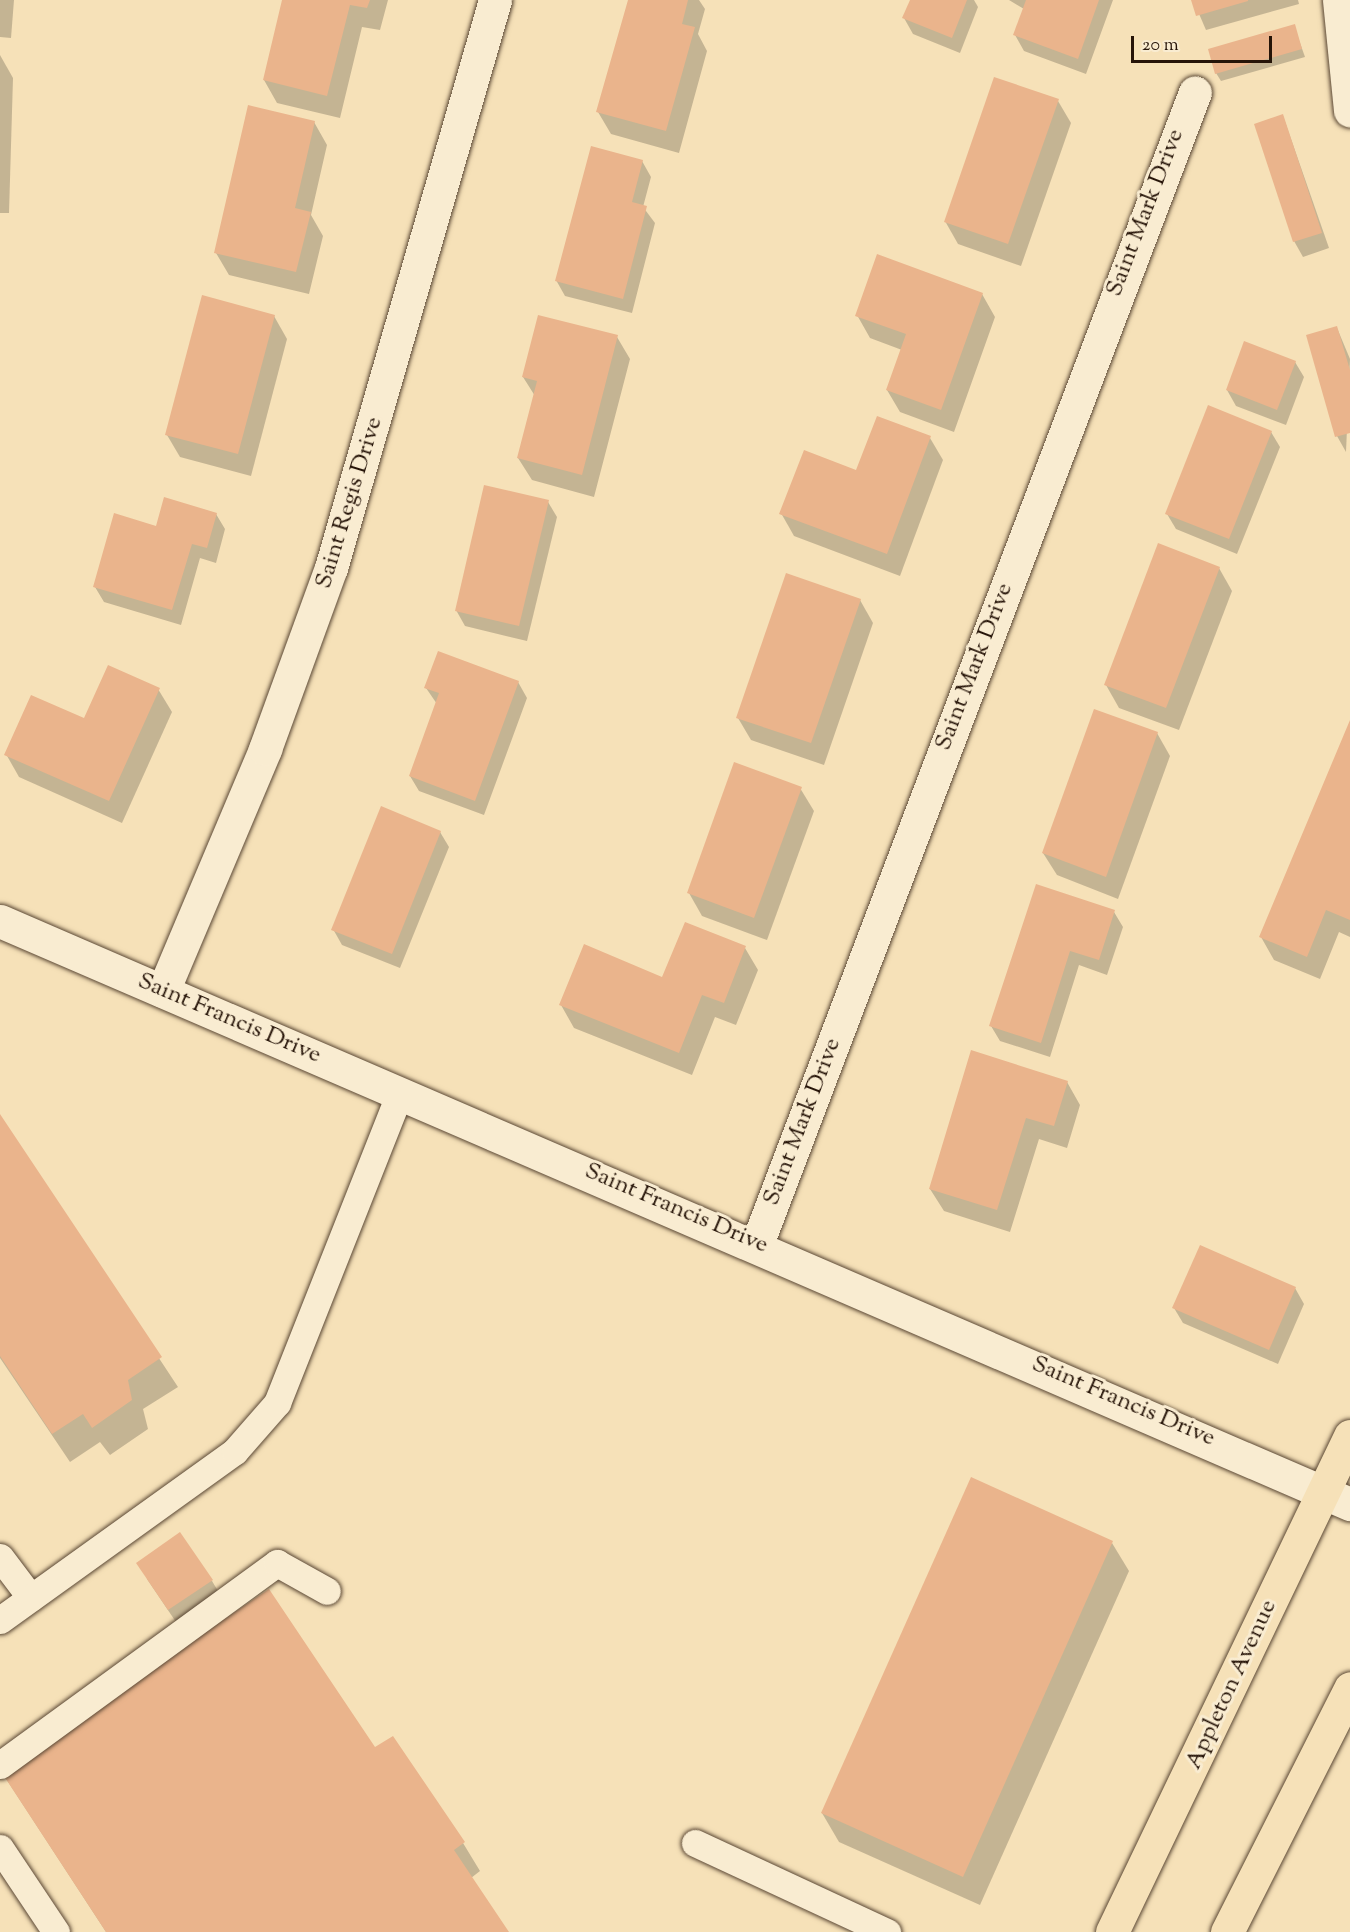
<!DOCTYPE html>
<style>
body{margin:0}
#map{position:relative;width:1350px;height:1932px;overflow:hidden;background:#f6e1b8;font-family:"Sorts Mill Goudy",serif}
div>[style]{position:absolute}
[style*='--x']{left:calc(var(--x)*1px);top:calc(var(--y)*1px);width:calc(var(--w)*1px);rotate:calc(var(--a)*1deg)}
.shadow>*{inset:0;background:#0003}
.building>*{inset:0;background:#eab48c}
.roads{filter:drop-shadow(0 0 2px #5a4734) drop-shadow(0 0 2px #5a4734)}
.lane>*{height:27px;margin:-13.5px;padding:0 13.5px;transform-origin:13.5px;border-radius:13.5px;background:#f9ecd1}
.street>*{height:33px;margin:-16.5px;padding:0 16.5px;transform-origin:16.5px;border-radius:16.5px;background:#f9ecd1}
.primary>*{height:33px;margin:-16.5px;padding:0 16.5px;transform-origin:16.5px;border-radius:16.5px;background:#f6e1b8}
span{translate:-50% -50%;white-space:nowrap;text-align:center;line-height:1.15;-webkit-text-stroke:6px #f9ecd1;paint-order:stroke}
.street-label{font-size:24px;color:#261408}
.scale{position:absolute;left:1131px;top:36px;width:141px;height:27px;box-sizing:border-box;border:3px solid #261408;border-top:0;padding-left:8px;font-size:18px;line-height:21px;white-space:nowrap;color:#261408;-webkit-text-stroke:4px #f9ecd1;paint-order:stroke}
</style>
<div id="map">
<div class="shadow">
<i style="clip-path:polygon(0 0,14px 0,11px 38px,0 37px)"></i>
<i style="clip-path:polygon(284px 0,388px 0,380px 30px,362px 27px,340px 118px,277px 103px,264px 80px)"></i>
<i style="clip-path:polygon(629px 0,699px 0,705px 9px,698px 34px,707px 51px,679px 153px,611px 134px,598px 112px)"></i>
<i style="clip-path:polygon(911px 0,974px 0,978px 7px,960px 53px,913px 34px,904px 18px)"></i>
<i style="clip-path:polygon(1009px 0,1113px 0,1086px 74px,1024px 51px,1015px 35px,1024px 9px)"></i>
<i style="clip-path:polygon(1193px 0,1298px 0,1299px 4px,1206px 30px)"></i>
<i style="clip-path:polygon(1294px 26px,1305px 57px,1221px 81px,1216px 73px)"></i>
<i style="clip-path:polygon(0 55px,13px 78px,9px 213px,0 213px)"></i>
<i style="clip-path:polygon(1058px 101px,1071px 123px,1021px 266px,958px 244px,945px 221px)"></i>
<i style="clip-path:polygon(1283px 116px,1329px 248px,1303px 257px,1294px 241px)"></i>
<i style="clip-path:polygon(314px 122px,327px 145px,311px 215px,323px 236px,309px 294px,229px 275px,216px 253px)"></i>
<i style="clip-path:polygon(642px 161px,651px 177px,643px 207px,655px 223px,632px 313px,565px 296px,556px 280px)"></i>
<i style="clip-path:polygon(982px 294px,995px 317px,954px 432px,900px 412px,887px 390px,902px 350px,870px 338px,857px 315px)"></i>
<i style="clip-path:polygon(274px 316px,287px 339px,251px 476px,180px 457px,167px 435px)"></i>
<i style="clip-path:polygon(1337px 328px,1350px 359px,1346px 452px,1337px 436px)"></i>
<i style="clip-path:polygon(617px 337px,630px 359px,594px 497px,532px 480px,518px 458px,535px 396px,523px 377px)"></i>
<i style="clip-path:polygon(1295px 362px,1304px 377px,1286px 425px,1236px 406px,1227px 390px)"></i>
<i style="clip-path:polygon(1271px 432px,1280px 447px,1237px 554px,1176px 529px,1167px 514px)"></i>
<i style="clip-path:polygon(930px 438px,943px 460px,900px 576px,794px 536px,781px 513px)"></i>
<i style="clip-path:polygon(548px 502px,557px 517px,527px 641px,465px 626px,456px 610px)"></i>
<i style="clip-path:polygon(216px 514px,225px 529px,216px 563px,200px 558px,181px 625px,104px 602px,95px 587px,157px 528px)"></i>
<i style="clip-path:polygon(1219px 568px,1232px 591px,1179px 730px,1119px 708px,1106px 685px)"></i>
<i style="clip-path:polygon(860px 600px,873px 623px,824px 765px,751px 740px,738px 718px)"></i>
<i style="clip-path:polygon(518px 682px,527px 698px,484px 815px,419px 791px,410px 776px,437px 704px,426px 688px)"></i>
<i style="clip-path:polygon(158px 689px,172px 712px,122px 823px,19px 777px,6px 754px)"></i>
<i style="clip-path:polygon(1350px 724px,1350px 937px,1339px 932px,1320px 979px,1274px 960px,1261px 937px)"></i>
<i style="clip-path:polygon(1157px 733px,1170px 756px,1118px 899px,1057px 875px,1043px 853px)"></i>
<i style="clip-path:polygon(800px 788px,814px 811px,767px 940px,702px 916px,689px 893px)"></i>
<i style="clip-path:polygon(440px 832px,449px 847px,400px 968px,342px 945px,333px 929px)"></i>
<i style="clip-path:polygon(1037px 886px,1114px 912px,1123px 927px,1107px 975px,1079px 965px,1050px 1057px,1000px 1041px,991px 1026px)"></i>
<i style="clip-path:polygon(745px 948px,758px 970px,736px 1025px,715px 1017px,692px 1075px,574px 1028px,561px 1005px,663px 979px)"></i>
<i style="clip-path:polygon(1067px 1082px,1080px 1105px,1067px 1148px,1039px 1139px,1010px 1232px,944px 1211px,930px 1189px)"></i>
<i style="clip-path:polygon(0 1117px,178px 1387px,143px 1409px,148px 1429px,110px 1455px,100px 1442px,70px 1462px,0 1358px)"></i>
<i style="clip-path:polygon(1295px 1288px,1304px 1304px,1278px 1364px,1183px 1323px,1174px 1308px)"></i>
<i style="clip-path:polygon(1112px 1543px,1129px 1571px,980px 1905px,839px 1842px,822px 1813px)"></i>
<i style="clip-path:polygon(147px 1579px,212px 1581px,221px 1596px,178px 1625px)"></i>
<i style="clip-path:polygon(375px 1749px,463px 1843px,480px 1871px,471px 1878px,507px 1932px,106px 1932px,1px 1771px)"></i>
</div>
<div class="building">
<i style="clip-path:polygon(282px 0,370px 0,367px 8px,350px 5px,327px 96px,263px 80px)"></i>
<i style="clip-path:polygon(628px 0,688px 0,682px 24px,695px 27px,666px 131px,596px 112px)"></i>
<i style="clip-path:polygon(910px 0,967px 0,952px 38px,902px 18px)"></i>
<i style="clip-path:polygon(1026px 0,1099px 0,1078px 59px,1013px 35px)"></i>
<i style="clip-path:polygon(1191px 0,1248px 0,1248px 1px,1196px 16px)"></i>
<i style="clip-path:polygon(1295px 24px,1302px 49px,1215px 74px,1208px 49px)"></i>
<i style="clip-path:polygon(994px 77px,1059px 99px,1008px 244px,944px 222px)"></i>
<i style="clip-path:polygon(248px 105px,315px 121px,295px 208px,311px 212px,296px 272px,214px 253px)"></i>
<i style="clip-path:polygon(1283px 114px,1322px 233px,1293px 242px,1254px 124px)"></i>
<i style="clip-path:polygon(591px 146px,643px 160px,632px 202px,647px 206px,623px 299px,555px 281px)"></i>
<i style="clip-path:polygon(877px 254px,983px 293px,941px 410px,886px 390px,906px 334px,855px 316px)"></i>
<i style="clip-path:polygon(202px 295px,275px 315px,238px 454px,165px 435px)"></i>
<i style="clip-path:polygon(538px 315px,618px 335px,582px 475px,517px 458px,537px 381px,522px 377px)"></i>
<i style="clip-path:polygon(1337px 326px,1350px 370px,1350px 433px,1335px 437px,1306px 335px)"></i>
<i style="clip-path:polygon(1244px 341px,1296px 361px,1277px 410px,1226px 390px)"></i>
<i style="clip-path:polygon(1208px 405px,1272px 431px,1229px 539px,1165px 514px)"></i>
<i style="clip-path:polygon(877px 416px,931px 436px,887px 554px,779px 514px,804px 450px,856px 470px)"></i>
<i style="clip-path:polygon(484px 485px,549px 500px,519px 626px,455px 611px)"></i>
<i style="clip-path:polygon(164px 497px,217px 513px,207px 548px,192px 544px,172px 610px,93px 587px,114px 513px,156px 526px)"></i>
<i style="clip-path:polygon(1158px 543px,1220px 567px,1166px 708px,1104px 685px)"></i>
<i style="clip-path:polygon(786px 573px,861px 599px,811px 743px,736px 718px)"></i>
<i style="clip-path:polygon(438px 651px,519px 681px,475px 801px,409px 776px,439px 693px,424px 688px)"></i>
<i style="clip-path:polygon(108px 665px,160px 688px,109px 801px,4px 755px,31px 695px,84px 718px)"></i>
<i style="clip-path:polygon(1094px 709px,1158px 732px,1106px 877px,1042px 853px)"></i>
<i style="clip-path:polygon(1350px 720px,1350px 920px,1326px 910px,1307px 957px,1259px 937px)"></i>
<i style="clip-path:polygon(734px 762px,802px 787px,754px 918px,687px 893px)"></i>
<i style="clip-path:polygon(381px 806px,441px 831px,392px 954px,331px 930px)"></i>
<i style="clip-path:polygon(1036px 884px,1115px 910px,1099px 960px,1070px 951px,1041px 1043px,989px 1026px)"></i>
<i style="clip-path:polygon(685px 922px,746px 946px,724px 1003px,702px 995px,679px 1053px,559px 1005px,584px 944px,662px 977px)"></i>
<i style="clip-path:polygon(971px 1050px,1068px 1081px,1054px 1126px,1026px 1118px,997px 1210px,929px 1189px)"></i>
<i style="clip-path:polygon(0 1114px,162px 1357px,128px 1380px,132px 1400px,92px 1428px,83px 1414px,52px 1434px,0 1356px)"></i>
<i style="clip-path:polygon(1200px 1245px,1296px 1287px,1269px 1350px,1172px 1308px)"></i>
<i style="clip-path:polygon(971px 1477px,1113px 1541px,963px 1877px,821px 1813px)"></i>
<i style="clip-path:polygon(180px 1532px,213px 1580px,168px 1610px,136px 1563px)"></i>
<i style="clip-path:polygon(269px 1589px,375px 1747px,393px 1736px,465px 1842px,454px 1850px,509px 1932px,106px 1932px,0 1770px)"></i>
</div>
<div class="roads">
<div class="lane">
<i style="--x:0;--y:1557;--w:51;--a:52.9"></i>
<i style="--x:0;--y:1620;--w:289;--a:-35.7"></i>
<i style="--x:235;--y:1451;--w:64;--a:-48.8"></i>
<i style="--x:277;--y:1403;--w:334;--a:-68.4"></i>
<i style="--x:0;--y:1765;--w:343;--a:-36.1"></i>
<i style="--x:277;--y:1563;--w:57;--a:29.2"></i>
<i style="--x:695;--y:1843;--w:212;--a:24.9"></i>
<i style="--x:0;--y:1848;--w:101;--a:56.3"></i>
</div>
<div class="street">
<i style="--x:1339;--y:0;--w:111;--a:84.3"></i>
<i style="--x:0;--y:921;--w:1471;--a:23.36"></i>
<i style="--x:163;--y:991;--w:263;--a:-67.1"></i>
<i style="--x:265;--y:749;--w:193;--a:-70"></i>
<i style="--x:331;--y:568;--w:591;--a:-73.89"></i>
<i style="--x:757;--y:1244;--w:1232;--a:-69.18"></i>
</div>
<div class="primary">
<i style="--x:1112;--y:1932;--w:550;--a:-64.37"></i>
<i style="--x:1227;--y:1932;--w:273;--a:-63.2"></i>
</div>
</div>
<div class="street-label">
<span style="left:1146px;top:213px;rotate:-69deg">Saint Mark Drive</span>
<span style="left:350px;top:503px;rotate:-73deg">Saint Regis Drive</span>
<span style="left:975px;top:667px;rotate:-69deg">Saint Mark Drive</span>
<span style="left:229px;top:1019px;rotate:23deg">Saint Francis Drive</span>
<span style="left:803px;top:1122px;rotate:-69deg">Saint Mark Drive</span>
<span style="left:676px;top:1209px;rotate:23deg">Saint Francis Drive</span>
<span style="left:1123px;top:1402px;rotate:23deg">Saint Francis Drive</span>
<span style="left:1232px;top:1685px;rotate:-65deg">Appleton Avenue</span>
</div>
<div class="scale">20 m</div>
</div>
